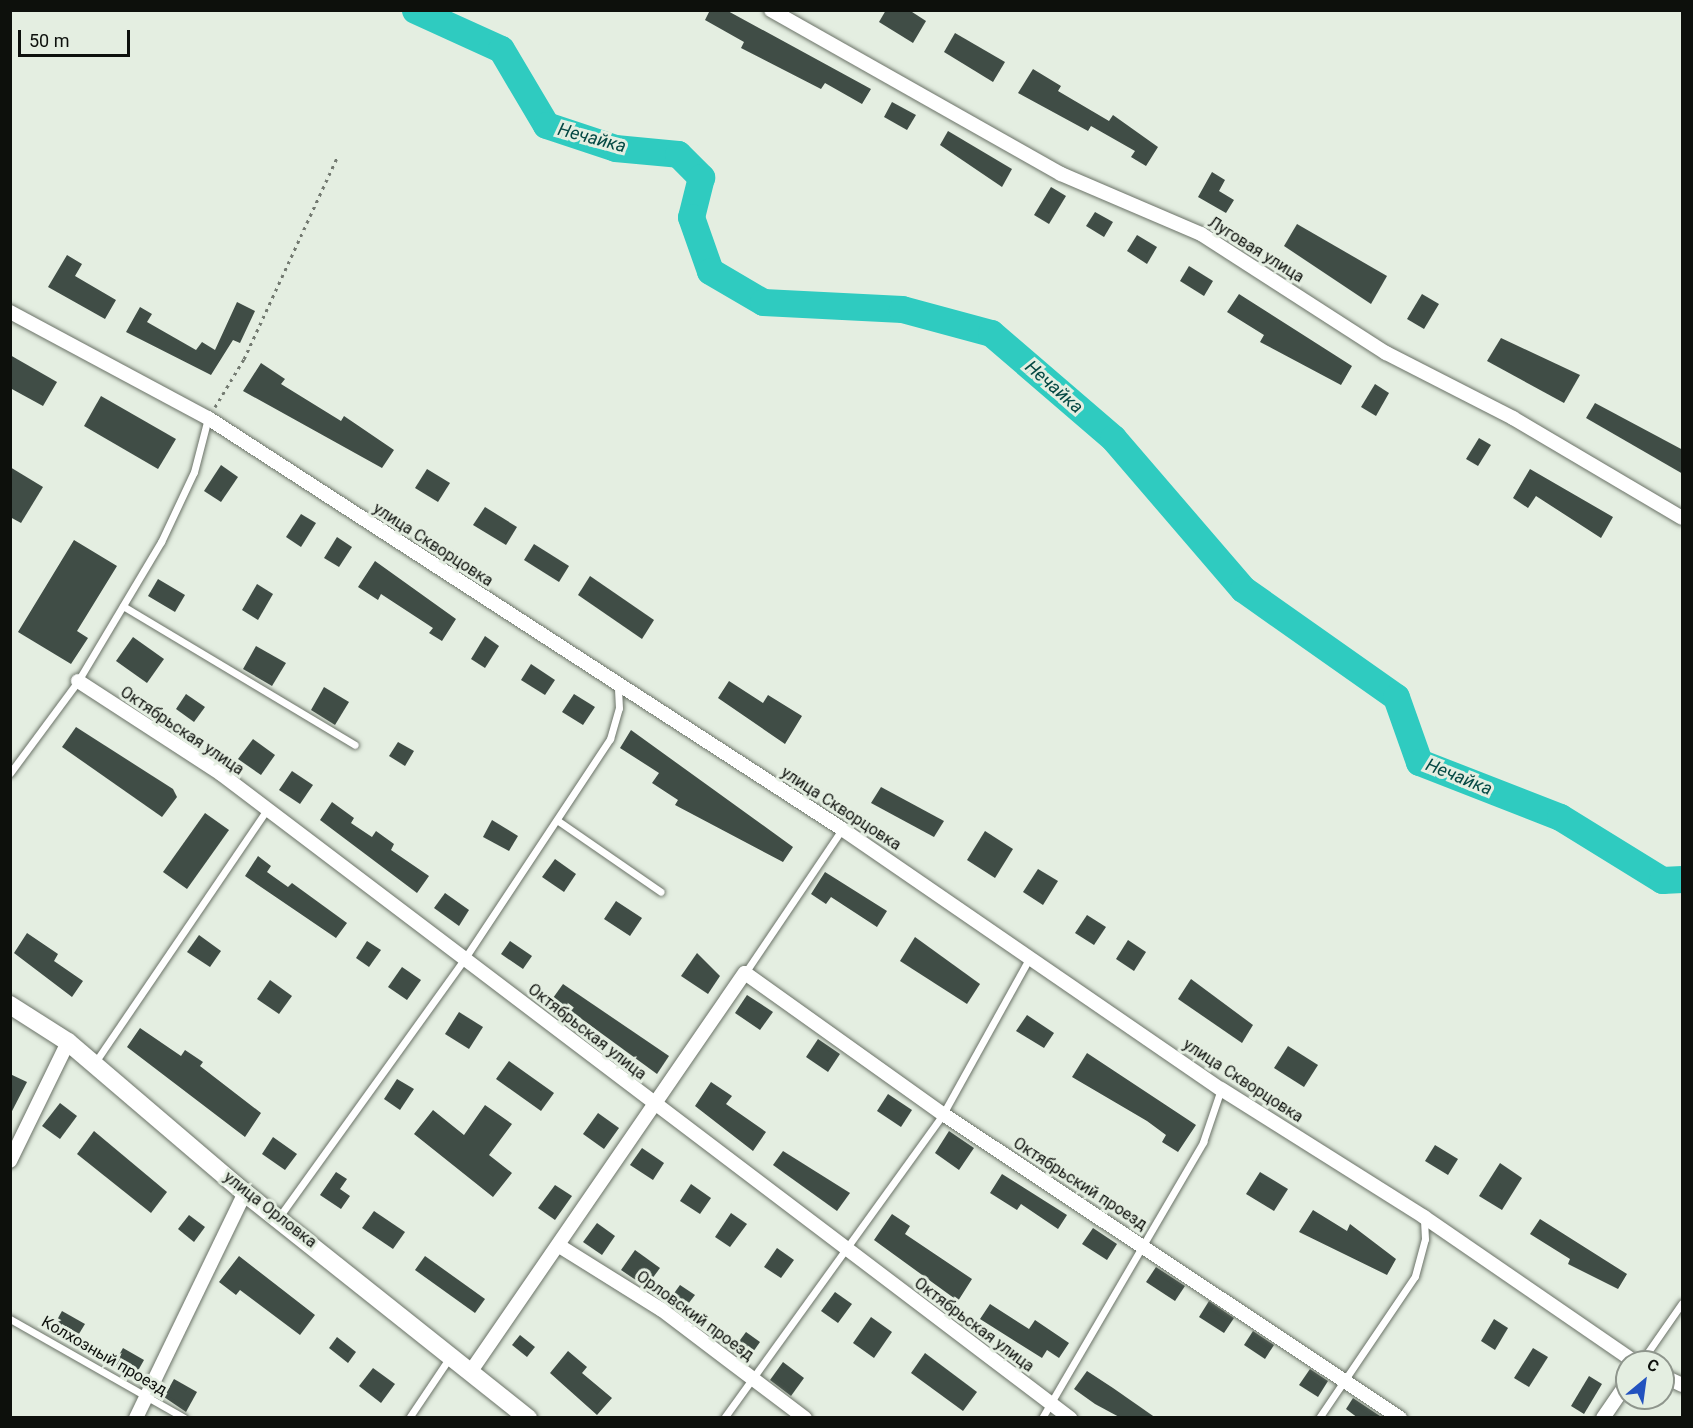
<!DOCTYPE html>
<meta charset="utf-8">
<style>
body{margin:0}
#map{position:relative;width:1693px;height:1428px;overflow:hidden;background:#e4eee1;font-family:Roboto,sans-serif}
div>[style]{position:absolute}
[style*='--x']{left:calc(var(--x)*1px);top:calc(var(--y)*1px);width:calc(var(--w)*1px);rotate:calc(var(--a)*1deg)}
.river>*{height:27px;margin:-13.5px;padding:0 13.5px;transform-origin:13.5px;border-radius:13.5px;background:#2fcbc0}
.building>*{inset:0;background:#404d46}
.path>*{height:3px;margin-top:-1.5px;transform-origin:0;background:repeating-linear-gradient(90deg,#737a71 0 3px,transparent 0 7.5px)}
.roads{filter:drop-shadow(0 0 2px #6a7267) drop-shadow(0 0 2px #6a7267)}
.service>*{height:7px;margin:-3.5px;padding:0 3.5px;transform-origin:3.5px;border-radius:3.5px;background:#fff}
.minor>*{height:14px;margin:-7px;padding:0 7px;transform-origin:7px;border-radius:7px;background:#fff}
.tertiary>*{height:18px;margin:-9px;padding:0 9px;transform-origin:9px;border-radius:9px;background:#fff}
span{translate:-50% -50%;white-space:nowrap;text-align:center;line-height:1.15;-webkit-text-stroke:6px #e4eee1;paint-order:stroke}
.street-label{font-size:16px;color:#0d100c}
.water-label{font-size:18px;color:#044843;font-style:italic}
.frame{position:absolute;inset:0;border:12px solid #0d100c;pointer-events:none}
.north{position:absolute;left:1615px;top:1350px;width:60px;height:60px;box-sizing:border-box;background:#e4eee1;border:2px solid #8e958c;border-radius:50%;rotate:29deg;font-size:16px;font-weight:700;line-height:24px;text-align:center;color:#0d100c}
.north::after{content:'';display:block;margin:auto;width:21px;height:27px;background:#2252bf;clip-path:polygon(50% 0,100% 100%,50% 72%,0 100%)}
.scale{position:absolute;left:18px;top:30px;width:112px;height:27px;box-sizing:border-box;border:3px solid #0d100c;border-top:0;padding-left:8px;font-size:18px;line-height:21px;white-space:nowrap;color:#0d100c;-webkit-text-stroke:4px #e4eee1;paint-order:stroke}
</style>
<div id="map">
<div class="river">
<i style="--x:415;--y:10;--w:94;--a:24.4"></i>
<i style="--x:501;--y:49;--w:88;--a:59.4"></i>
<i style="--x:546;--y:125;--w:73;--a:18.4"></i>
<i style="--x:615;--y:148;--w:63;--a:5.4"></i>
<i style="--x:678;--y:154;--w:33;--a:45"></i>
<i style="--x:701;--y:177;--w:41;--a:104"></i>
<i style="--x:691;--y:217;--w:57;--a:70.6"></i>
<i style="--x:710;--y:271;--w:61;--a:30.3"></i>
<i style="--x:763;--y:302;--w:139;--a:2.9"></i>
<i style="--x:902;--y:309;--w:92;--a:15.1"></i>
<i style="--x:991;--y:333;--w:161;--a:40.7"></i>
<i style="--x:1113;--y:438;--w:199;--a:49.3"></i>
<i style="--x:1243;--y:589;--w:187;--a:35.2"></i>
<i style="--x:1396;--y:697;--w:69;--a:70.5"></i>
<i style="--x:1419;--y:762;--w:151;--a:21.3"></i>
<i style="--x:1560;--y:817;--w:120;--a:31.7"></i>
<i style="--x:1662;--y:880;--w:20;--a:-3"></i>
</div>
<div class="building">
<i style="clip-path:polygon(710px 10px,726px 10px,871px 89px,862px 104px,825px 83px,821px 89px,741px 48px,744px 42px,705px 20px)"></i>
<i style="clip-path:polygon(886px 10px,909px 10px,926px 21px,913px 43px,879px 22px)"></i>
<i style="clip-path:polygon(955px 33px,1005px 62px,993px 82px,944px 52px)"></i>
<i style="clip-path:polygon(1033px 69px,1061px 86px,1058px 91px,1109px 121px,1113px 115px,1158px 147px,1146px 166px,1131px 157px,1135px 151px,1091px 126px,1088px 131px,1018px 93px)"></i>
<i style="clip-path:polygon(892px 102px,916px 115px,907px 130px,884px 117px)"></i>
<i style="clip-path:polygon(948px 131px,1012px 169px,1002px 187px,940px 145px)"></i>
<i style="clip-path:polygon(1212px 172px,1225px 180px,1219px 191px,1234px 200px,1226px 213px,1198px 197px)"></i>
<i style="clip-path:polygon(1051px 187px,1066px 196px,1049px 224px,1034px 215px)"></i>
<i style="clip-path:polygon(1095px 212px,1113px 222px,1104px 237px,1086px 226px)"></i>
<i style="clip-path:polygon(1297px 224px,1387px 276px,1371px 304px,1284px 246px)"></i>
<i style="clip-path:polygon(1137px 235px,1157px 247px,1147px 264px,1127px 251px)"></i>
<i style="clip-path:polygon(67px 255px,82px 264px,75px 276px,116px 300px,105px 319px,48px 287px)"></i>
<i style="clip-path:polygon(1189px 266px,1213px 281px,1204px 296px,1180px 281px)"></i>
<i style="clip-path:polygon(1239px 294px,1352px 366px,1341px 385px,1260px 342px,1264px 335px,1227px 312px)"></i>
<i style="clip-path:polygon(1422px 294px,1439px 304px,1424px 329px,1407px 319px)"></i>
<i style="clip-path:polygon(237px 302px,255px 311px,240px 343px,233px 340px,211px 375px,126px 332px,140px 307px,152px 314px,147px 322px,196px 350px,202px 342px,215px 350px)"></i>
<i style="clip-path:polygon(1501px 338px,1580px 375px,1564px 403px,1487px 361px)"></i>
<i style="clip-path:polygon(10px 355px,57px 382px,43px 406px,10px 388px)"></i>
<i style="clip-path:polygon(261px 363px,285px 379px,281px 384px,341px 421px,344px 416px,394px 450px,382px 468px,243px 391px)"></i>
<i style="clip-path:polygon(1375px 384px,1389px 393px,1376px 416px,1361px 407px)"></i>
<i style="clip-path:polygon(101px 396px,176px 439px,158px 469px,84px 426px)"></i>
<i style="clip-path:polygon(1595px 403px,1683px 450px,1683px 474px,1586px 418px)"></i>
<i style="clip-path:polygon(1479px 438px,1491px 445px,1478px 466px,1466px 459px)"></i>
<i style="clip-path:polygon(221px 465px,238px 477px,221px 502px,204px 491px)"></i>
<i style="clip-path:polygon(10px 467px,43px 487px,21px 523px,10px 517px)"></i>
<i style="clip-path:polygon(427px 469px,450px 483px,438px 502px,415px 488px)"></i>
<i style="clip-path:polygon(1530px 469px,1613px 517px,1601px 538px,1536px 496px,1528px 508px,1513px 498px)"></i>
<i style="clip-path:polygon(485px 507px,517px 527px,506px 545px,473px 525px)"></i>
<i style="clip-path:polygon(301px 514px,316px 523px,301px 547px,286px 537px)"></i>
<i style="clip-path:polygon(337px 537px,352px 547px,339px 567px,324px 558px)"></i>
<i style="clip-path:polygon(74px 540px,117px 566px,77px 631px,88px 638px,71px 664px,18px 632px)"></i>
<i style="clip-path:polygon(534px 544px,569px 566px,559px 582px,524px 560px)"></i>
<i style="clip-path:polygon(375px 561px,456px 619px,442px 641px,429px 633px,433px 628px,381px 594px,378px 600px,358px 587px)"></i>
<i style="clip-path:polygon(590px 576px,654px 620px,642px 639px,578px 595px)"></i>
<i style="clip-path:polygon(158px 579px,185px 595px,175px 612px,148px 596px)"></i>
<i style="clip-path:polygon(257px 584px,273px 594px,258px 620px,242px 610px)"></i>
<i style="clip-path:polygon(485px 636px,499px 646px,485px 668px,471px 659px)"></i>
<i style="clip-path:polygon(133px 637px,164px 659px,147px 683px,116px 661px)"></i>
<i style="clip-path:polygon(256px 646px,286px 663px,272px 686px,243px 669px)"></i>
<i style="clip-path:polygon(531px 664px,555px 680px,545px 695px,521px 680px)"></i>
<i style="clip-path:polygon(729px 681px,763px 703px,768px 695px,802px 716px,785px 744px,718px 698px)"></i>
<i style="clip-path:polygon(324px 687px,349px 702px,335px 725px,311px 710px)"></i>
<i style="clip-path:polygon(186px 694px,205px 707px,194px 722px,176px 709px)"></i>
<i style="clip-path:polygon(574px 694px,595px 707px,583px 725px,562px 712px)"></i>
<i style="clip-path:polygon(76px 727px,173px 789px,177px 797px,162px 817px,62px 747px)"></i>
<i style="clip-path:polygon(631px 730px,793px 847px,783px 862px,675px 805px,678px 800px,652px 783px,659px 773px,620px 748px)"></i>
<i style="clip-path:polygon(253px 739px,275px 755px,261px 775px,238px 759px)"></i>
<i style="clip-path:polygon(398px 742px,414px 751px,405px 766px,389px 756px)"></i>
<i style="clip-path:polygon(292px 771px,313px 785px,300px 804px,279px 790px)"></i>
<i style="clip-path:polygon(881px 787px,944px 821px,934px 837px,871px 803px)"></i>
<i style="clip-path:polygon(332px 802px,354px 818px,351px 823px,372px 837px,376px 831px,394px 844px,391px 850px,429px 876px,417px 893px,320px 820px)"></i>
<i style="clip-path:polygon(205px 813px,229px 830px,187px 889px,163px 872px)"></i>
<i style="clip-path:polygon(492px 820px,518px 836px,509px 851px,483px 837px)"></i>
<i style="clip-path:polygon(985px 831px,1013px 849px,995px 878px,967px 860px)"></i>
<i style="clip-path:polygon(258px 856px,271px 866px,267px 872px,288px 887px,292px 883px,347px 923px,336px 938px,245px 876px)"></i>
<i style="clip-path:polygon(555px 859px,576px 874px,564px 892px,542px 877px)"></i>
<i style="clip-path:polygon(1038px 869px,1058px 881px,1043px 905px,1023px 892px)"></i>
<i style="clip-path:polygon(825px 872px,887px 911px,877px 927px,831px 897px,826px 904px,811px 894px)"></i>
<i style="clip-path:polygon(445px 893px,469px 910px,459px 926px,434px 908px)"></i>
<i style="clip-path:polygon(616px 901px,642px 918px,630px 936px,604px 919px)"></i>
<i style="clip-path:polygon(1087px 915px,1106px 927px,1094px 945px,1075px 933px)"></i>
<i style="clip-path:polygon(27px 933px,58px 954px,54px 961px,83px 981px,72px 997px,14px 953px)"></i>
<i style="clip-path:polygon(199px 935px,221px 951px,210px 967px,187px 952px)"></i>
<i style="clip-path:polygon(915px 937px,980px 984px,967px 1004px,900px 961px)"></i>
<i style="clip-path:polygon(1128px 940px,1146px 952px,1134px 971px,1116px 959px)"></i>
<i style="clip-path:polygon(367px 941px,381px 950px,369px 967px,356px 958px)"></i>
<i style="clip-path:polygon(510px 941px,532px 956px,523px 969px,501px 954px)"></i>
<i style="clip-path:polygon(697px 953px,720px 976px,708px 994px,681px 976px)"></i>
<i style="clip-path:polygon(402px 967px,421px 980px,407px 1000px,388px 987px)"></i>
<i style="clip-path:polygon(1191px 979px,1253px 1025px,1242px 1043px,1178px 999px)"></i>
<i style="clip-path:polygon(270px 980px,292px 996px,279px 1014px,257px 999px)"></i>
<i style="clip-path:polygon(563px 984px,669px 1056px,657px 1074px,553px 998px)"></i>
<i style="clip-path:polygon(747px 995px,773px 1012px,760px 1030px,735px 1013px)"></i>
<i style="clip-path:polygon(459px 1012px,483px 1027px,469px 1049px,445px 1034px)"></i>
<i style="clip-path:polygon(1027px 1015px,1054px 1033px,1044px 1048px,1016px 1031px)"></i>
<i style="clip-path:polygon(140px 1028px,181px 1056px,185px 1050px,203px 1062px,200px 1066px,261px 1113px,245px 1137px,127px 1047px)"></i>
<i style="clip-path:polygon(818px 1039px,840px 1054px,828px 1072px,806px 1057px)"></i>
<i style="clip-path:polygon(1288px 1046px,1318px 1065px,1304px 1087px,1274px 1068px)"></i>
<i style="clip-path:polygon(1087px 1053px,1196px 1125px,1178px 1152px,1162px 1142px,1166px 1135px,1147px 1121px,1072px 1077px)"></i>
<i style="clip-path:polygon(509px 1061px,554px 1093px,541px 1111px,496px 1079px)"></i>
<i style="clip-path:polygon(10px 1074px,27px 1082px,10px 1115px)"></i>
<i style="clip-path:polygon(397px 1079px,414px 1089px,400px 1110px,384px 1099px)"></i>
<i style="clip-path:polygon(711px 1082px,732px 1096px,726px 1104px,766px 1132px,753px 1151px,695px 1106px)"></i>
<i style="clip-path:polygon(888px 1094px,912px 1110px,901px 1127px,877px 1111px)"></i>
<i style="clip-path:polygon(60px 1103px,77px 1116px,60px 1139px,42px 1126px)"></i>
<i style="clip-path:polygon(485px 1105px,512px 1124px,489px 1155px,512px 1173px,493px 1197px,414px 1134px,433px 1110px,464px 1135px)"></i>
<i style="clip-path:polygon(598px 1113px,619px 1128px,604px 1149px,583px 1134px)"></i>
<i style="clip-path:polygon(94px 1131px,167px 1192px,151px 1213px,77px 1154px)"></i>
<i style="clip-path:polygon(949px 1131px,974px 1148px,959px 1170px,935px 1153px)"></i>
<i style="clip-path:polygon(273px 1137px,297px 1154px,285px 1170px,262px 1154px)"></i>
<i style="clip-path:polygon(1435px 1145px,1458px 1159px,1448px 1175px,1425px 1161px)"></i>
<i style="clip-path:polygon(642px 1148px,664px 1163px,653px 1180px,630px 1165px)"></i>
<i style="clip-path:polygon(783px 1151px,850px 1193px,837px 1211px,773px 1165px)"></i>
<i style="clip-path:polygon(1500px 1163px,1522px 1178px,1502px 1210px,1479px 1196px)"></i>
<i style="clip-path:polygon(336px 1172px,347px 1179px,340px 1189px,350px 1196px,341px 1209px,320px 1195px)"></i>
<i style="clip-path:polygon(1260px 1172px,1288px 1189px,1274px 1211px,1246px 1194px)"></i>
<i style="clip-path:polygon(1002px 1174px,1067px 1215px,1058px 1229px,1021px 1204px,1017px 1210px,990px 1193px)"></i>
<i style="clip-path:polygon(691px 1184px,711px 1198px,700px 1214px,680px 1201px)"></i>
<i style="clip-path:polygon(555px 1185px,572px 1196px,555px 1220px,538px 1208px)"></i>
<i style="clip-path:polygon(1313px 1210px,1347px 1231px,1350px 1224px,1396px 1259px,1387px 1275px,1299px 1232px)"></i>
<i style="clip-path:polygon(374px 1211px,405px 1232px,393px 1249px,362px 1228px)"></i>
<i style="clip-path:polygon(731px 1213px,747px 1224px,730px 1247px,715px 1237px)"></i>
<i style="clip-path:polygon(892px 1214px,910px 1226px,905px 1234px,972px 1279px,958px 1301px,874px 1240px)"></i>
<i style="clip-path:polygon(189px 1215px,205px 1227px,194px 1242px,178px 1229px)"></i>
<i style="clip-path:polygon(1540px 1219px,1627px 1274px,1618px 1289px,1568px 1264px,1570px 1259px,1530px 1234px)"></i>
<i style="clip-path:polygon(597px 1223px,615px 1236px,602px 1255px,583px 1242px)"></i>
<i style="clip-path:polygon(1093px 1228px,1117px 1244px,1107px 1260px,1082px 1244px)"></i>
<i style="clip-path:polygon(777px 1248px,794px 1260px,781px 1278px,764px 1267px)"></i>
<i style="clip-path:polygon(635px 1250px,660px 1268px,646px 1287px,621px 1270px)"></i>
<i style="clip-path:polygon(239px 1256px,315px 1315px,300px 1335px,240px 1290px,236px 1295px,219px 1282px)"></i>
<i style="clip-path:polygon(425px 1256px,485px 1299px,475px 1313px,415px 1270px)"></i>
<i style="clip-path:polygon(1156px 1267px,1185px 1286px,1175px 1301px,1146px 1282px)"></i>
<i style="clip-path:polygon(680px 1285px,695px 1295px,681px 1313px,667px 1303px)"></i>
<i style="clip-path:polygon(835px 1292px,852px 1304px,838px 1323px,821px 1311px)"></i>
<i style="clip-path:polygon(1209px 1301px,1234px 1318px,1224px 1333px,1199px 1317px)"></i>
<i style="clip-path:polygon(990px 1304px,1029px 1329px,1035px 1320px,1069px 1343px,1059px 1358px,1047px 1350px,1042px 1358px,980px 1319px)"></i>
<i style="clip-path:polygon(62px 1311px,85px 1324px,74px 1342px,52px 1329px)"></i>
<i style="clip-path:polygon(871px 1317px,892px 1332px,874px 1358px,853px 1343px)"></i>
<i style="clip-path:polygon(1494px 1319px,1508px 1328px,1495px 1350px,1481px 1341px)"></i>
<i style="clip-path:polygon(1253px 1331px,1274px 1345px,1265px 1359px,1244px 1345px)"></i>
<i style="clip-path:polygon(746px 1332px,760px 1342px,746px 1362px,732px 1351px)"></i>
<i style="clip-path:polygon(520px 1335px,535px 1347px,527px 1357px,512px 1345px)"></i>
<i style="clip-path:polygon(337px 1337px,356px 1352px,348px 1363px,329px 1348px)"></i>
<i style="clip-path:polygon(123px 1348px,144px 1360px,135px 1376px,114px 1364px)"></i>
<i style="clip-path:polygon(1533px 1348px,1548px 1357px,1529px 1387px,1514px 1378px)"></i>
<i style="clip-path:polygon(568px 1351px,587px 1367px,582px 1373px,612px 1398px,597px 1415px,550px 1373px)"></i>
<i style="clip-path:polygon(925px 1353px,977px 1392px,963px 1411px,911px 1373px)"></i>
<i style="clip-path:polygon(783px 1362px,804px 1378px,791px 1396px,770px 1380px)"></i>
<i style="clip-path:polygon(373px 1368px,395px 1384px,381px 1403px,359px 1386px)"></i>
<i style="clip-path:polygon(1310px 1369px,1328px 1381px,1318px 1397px,1299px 1385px)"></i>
<i style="clip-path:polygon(1087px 1371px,1113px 1388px,1156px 1418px,1121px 1418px,1095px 1404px,1074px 1389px)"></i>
<i style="clip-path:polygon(1589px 1376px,1602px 1384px,1584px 1414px,1571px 1406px)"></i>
<i style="clip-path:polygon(174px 1379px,197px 1392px,186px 1412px,164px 1397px)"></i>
<i style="clip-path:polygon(1353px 1398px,1383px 1418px,1358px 1418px,1346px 1409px)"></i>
</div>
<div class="path">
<i style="--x:215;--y:407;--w:56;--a:-58.9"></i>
<i style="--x:244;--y:359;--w:224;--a:-65.2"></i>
</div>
<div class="roads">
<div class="service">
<i style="--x:123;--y:606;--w:270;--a:30.9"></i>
<i style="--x:10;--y:773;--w:114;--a:-53.5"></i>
<i style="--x:78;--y:681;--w:162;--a:-59.2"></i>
<i style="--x:161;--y:542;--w:77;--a:-64.8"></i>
<i style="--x:194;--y:472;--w:56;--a:-75.5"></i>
<i style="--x:557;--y:820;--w:126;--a:34.7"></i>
<i style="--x:745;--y:973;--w:174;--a:-56"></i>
<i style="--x:94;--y:1064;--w:305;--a:-55.8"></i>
<i style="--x:279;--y:1217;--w:319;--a:-54.3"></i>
<i style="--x:465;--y:958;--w:263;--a:-56.5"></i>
<i style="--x:610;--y:739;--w:32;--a:-74"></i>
<i style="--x:619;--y:708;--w:22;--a:-93"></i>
<i style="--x:10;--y:1319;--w:200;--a:29.6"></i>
<i style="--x:1641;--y:1362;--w:72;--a:-55.2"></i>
<i style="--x:409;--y:1418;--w:73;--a:-56.1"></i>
<i style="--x:724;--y:1418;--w:375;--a:-54.2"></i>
<i style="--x:943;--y:1114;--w:179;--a:-61"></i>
<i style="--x:1042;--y:1418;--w:320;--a:-59.7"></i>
<i style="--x:1203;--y:1142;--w:56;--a:-71.2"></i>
<i style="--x:1319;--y:1418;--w:171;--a:-55.9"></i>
<i style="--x:1415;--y:1276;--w:38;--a:-75"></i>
<i style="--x:1425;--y:1239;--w:22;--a:-93"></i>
</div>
<div class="minor">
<i style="--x:771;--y:10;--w:333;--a:29.5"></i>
<i style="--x:1061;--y:174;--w:152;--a:23.2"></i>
<i style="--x:1201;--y:234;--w:220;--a:32.8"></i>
<i style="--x:1386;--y:353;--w:143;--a:27.1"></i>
<i style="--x:1513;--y:418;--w:196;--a:30.6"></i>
<i style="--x:10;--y:312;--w:225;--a:28.2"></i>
<i style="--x:208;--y:418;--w:756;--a:32.95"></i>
<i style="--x:842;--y:829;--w:460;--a:34.5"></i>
<i style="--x:1221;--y:1089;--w:240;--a:32.2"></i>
<i style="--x:1424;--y:1217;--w:256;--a:34.5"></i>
<i style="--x:78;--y:681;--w:171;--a:33"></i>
<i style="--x:221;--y:774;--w:1066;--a:37.18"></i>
<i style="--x:10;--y:1161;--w:132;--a:-64"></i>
<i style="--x:561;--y:1247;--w:119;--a:32"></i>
<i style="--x:662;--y:1310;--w:179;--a:37.1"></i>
<i style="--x:471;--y:1371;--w:483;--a:-55.5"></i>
<i style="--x:745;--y:973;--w:243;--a:35.5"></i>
<i style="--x:943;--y:1114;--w:549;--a:33.63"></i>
<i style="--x:1663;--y:1376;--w:21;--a:25"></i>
<i style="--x:136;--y:1418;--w:250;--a:-64.2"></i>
<i style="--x:1603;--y:1418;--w:42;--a:-55.6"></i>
</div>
<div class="tertiary">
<i style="--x:10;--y:1005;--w:69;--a:32.5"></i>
<i style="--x:68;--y:1042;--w:233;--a:40.5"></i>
<i style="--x:245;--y:1193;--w:362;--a:38.5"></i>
</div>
</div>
<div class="street-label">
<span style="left:1256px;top:250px;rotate:32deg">Луговая улица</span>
<span style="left:433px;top:545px;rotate:33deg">улица Скворцовка</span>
<span style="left:182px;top:731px;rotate:34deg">Октябрьская улица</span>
<span style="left:841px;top:809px;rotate:33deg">улица Скворцовка</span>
<span style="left:587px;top:1032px;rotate:38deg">Октябрьская улица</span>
<span style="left:1243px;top:1081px;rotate:33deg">улица Скворцовка</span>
<span style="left:1080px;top:1184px;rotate:33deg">Октябрьский проезд</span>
<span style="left:270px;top:1210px;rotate:38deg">улица Орловка</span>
<span style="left:695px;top:1316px;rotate:36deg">Орловский проезд</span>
<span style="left:974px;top:1325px;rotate:37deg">Октябрьская улица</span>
<span style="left:104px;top:1356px;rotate:30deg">Колхозный проезд</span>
</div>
<div class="water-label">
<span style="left:592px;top:138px;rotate:15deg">Нечайка</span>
<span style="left:1054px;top:387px;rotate:41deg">Нечайка</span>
<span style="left:1459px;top:777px;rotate:22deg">Нечайка</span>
</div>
<div class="frame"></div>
<div class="north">С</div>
<div class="scale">50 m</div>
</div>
